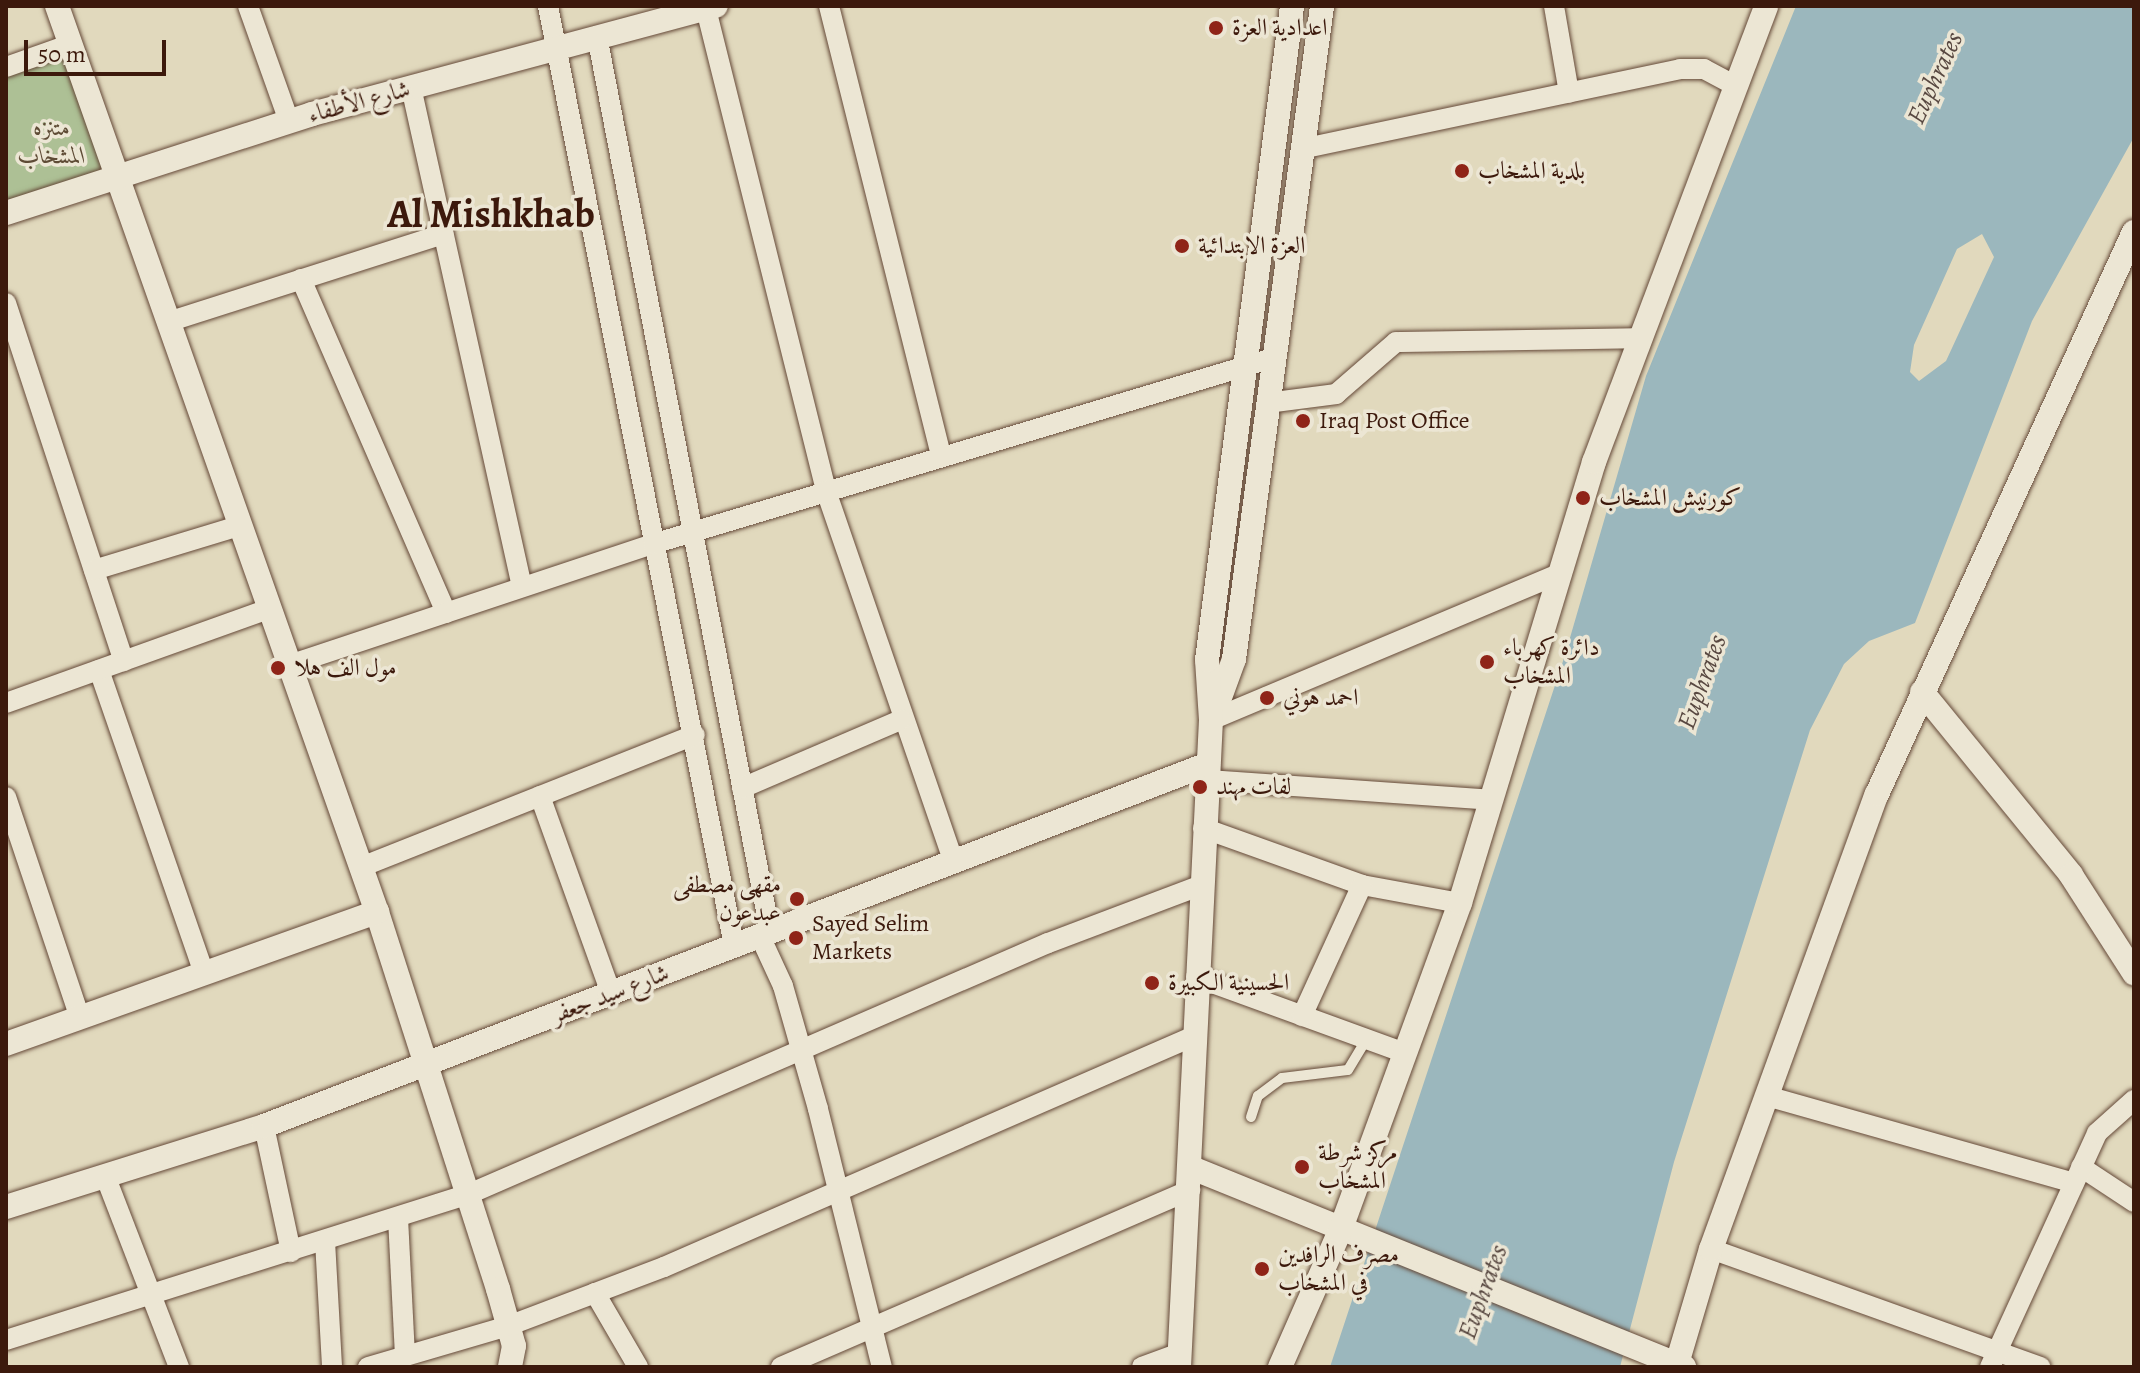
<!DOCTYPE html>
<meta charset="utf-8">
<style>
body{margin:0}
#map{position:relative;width:2140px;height:1373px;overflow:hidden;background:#e1d9bd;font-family:Alegreya,Amiri,serif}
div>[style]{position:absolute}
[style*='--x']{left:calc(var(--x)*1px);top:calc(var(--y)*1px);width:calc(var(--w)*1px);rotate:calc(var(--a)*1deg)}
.green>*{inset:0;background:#adc095}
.water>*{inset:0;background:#9bb7bd}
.roads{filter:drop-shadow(0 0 2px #654938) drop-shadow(0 0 2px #654938)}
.service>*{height:10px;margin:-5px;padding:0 5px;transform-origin:5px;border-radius:5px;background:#ece6d4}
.minor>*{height:20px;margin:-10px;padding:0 10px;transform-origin:10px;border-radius:10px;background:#ece6d4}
.tertiary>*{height:24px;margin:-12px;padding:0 12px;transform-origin:12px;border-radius:12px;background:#ece6d4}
.dots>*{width:22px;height:22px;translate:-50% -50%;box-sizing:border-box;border:4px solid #ece6d4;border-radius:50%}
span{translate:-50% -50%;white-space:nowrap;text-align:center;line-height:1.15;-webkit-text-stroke:7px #ece6d4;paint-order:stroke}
.poi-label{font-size:24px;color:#3c190c}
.left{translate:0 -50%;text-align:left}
.right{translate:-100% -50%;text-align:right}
.street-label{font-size:24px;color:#3c190c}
.park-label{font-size:24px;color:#5e4b35;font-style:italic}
.water-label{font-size:26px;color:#584841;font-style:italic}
.town-label{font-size:40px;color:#3c190c;font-weight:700}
.frame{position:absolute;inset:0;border:8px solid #3c190c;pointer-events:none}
.scale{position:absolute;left:24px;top:40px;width:142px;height:36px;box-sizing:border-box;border:4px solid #3c190c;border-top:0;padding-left:10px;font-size:24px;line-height:28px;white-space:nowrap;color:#3c190c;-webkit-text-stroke:6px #ece6d4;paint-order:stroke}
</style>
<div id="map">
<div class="green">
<i style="clip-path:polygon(68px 51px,110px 169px,6px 205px,6px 72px)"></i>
</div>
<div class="water">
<i style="clip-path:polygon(evenodd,1796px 6px,2134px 6px,2134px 137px,2032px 321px,1915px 623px,1869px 641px,1844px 664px,1810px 730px,1674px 1162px,1620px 1367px,1330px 1367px,1565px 655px,1646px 376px,1796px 6px,1982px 234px,1994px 257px,1946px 361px,1919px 381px,1910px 372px,1914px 345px,1957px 249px,1982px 234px)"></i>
</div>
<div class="roads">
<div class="service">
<i style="--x:1251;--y:1117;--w:22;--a:-72"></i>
<i style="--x:1258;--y:1096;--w:30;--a:-37"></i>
<i style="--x:1282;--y:1078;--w:66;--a:-6.9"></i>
<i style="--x:1348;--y:1070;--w:35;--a:-59"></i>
</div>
<div class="minor">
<i style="--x:248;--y:6;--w:122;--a:70.4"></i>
<i style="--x:548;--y:6;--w:957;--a:78.8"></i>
<i style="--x:829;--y:6;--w:464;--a:76"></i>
<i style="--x:1554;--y:6;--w:88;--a:80.2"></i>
<i style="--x:706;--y:9;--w:497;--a:76"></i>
<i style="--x:826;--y:491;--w:390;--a:71"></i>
<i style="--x:597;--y:36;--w:912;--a:79.06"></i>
<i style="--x:6;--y:67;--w:69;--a:-19.5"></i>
<i style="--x:411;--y:87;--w:512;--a:77.48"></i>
<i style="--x:1301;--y:149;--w:387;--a:-11.9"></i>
<i style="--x:1680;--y:69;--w:24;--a:0"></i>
<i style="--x:1704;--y:69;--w:34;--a:28"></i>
<i style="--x:301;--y:279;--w:364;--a:66.5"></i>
<i style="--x:6;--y:303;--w:377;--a:71.8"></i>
<i style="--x:168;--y:322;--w:289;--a:-17.7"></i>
<i style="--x:1267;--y:403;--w:70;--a:-7.4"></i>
<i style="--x:1336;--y:394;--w:79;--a:-40.9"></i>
<i style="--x:1396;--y:342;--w:245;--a:-0.9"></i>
<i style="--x:94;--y:570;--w:152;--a:-16.9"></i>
<i style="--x:289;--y:665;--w:384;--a:-18.4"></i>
<i style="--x:653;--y:544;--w:647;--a:-16.7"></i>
<i style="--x:99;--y:670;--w:322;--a:70.9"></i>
<i style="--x:6;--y:703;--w:278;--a:-19.7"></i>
<i style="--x:1211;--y:720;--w:377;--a:-22.8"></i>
<i style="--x:1207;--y:780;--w:285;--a:4"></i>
<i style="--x:742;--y:788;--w:173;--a:-23.2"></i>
<i style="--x:540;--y:796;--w:209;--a:70.2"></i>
<i style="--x:6;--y:797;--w:233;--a:71.5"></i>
<i style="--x:1203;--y:828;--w:169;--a:19.7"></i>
<i style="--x:1362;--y:885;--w:100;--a:10.4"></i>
<i style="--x:361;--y:867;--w:359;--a:-21.6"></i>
<i style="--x:759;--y:934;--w:57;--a:65.2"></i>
<i style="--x:783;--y:986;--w:128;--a:74.1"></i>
<i style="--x:818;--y:1109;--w:266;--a:76.1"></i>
<i style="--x:1196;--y:977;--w:222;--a:20"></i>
<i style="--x:1302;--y:1016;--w:144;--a:-65.4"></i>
<i style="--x:1767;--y:1096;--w:319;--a:15.8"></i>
<i style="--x:264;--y:1126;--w:129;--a:77.9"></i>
<i style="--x:2081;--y:1167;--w:64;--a:33.4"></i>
<i style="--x:106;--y:1178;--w:203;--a:68.9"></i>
<i style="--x:398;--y:1218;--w:138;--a:87.1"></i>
<i style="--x:325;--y:1241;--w:126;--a:86.8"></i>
<i style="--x:1711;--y:1249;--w:350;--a:19.7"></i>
<i style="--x:595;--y:1293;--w:86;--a:59.8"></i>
<i style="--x:6;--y:1340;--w:485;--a:-17.5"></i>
<i style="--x:469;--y:1194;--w:631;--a:-23.44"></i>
<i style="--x:1048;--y:943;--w:161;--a:-20.7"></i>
<i style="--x:368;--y:1367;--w:146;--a:-16.3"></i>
<i style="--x:508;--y:1326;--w:167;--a:-20.7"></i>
<i style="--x:664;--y:1267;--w:578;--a:-23.55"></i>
<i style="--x:781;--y:1367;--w:446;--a:-23.4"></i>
<i style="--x:1142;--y:1367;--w:40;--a:-20.2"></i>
<i style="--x:1990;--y:1367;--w:257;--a:-65.4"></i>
<i style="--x:2097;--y:1133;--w:50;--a:-41.7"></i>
</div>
<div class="tertiary">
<i style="--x:57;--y:6;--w:961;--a:70.55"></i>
<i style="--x:377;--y:912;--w:396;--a:72.2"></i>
<i style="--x:498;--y:1289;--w:59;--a:74.3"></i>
<i style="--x:514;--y:1346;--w:21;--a:101"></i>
<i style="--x:6;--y:213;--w:322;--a:-17.9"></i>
<i style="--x:312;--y:114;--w:418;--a:-15"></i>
<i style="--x:1922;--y:692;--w:236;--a:50.8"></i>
<i style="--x:2071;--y:875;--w:117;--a:57.3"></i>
<i style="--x:1214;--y:714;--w:59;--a:-70"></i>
<i style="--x:1234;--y:659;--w:659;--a:-82.32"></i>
<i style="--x:6;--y:1044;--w:394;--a:-19.6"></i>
<i style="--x:1192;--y:1168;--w:531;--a:22.02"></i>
<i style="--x:6;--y:1207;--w:270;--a:-17.4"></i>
<i style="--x:264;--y:1126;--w:1011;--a:-20.98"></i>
<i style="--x:1179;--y:1367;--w:648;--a:-87.17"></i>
<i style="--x:1211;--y:720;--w:60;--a:-93.8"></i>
<i style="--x:1207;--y:660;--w:660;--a:-82.59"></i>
<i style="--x:1280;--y:1367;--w:149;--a:-66.2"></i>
<i style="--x:1340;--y:1231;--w:349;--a:-69.9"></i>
<i style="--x:1460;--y:903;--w:461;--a:-73.1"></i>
<i style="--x:1594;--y:462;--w:487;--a:-69.3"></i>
<i style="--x:1676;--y:1367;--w:123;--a:-73.5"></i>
<i style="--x:1711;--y:1249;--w:484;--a:-70"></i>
<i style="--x:1877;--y:794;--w:618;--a:-65.43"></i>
</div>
</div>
<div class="dots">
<i style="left:1216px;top:28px;background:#8f2418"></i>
<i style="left:1462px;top:171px;background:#8f2418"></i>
<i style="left:1182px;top:246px;background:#8f2418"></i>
<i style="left:1303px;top:421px;background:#8f2418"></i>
<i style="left:1583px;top:498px;background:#8f2418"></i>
<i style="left:1487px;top:662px;background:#8f2418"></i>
<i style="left:278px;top:668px;background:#8f2418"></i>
<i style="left:1267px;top:698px;background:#8f2418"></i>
<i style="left:1200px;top:787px;background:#8f2418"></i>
<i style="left:797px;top:899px;background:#8f2418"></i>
<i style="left:796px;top:938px;background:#8f2418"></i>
<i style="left:1152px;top:983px;background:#8f2418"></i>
<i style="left:1302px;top:1167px;background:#8f2418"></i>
<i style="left:1262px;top:1269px;background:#8f2418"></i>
</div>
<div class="poi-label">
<span class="left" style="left:1232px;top:28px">اعدادية العزة</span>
<span class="left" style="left:1478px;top:171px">بلدية المشخاب</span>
<span class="left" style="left:1198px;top:246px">العزة الابتدائية</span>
<span class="left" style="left:1319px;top:421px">Iraq Post Office</span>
<span class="left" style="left:1599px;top:498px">كورنيش المشخاب</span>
<span class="left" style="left:1503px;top:662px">دائرة كهرباء<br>المشخاب</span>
<span class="left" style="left:294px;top:668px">مول الف هلا</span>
<span class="left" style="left:1283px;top:698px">احمد هوني</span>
<span class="left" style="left:1216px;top:787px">لفات مهند</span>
<span class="right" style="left:781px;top:899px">مقهى مصطفى<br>عبدعون</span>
<span class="left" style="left:812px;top:938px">Sayed Selim<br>Markets</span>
<span class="left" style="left:1168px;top:983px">الحسينية الكبيرة</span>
<span class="left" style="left:1318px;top:1167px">مركز شرطة<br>المشخاب</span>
<span class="left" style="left:1278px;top:1269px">مصرف الرافدين<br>في المشخاب</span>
</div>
<div class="street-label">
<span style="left:359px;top:102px;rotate:-15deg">شارع الأطفاء</span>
<span style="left:610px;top:994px;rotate:-21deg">شارع سيد جعفر</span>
</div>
<div class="park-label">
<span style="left:52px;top:142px">متنزه<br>المشخاب</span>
</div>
<div class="water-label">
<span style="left:1935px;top:78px;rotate:-65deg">Euphrates</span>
<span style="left:1702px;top:682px;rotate:-70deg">Euphrates</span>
<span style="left:1483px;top:1292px;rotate:-70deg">Euphrates</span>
</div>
<div class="town-label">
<span style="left:491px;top:214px">Al Mishkhab</span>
</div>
<div class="frame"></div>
<div class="scale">50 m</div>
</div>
